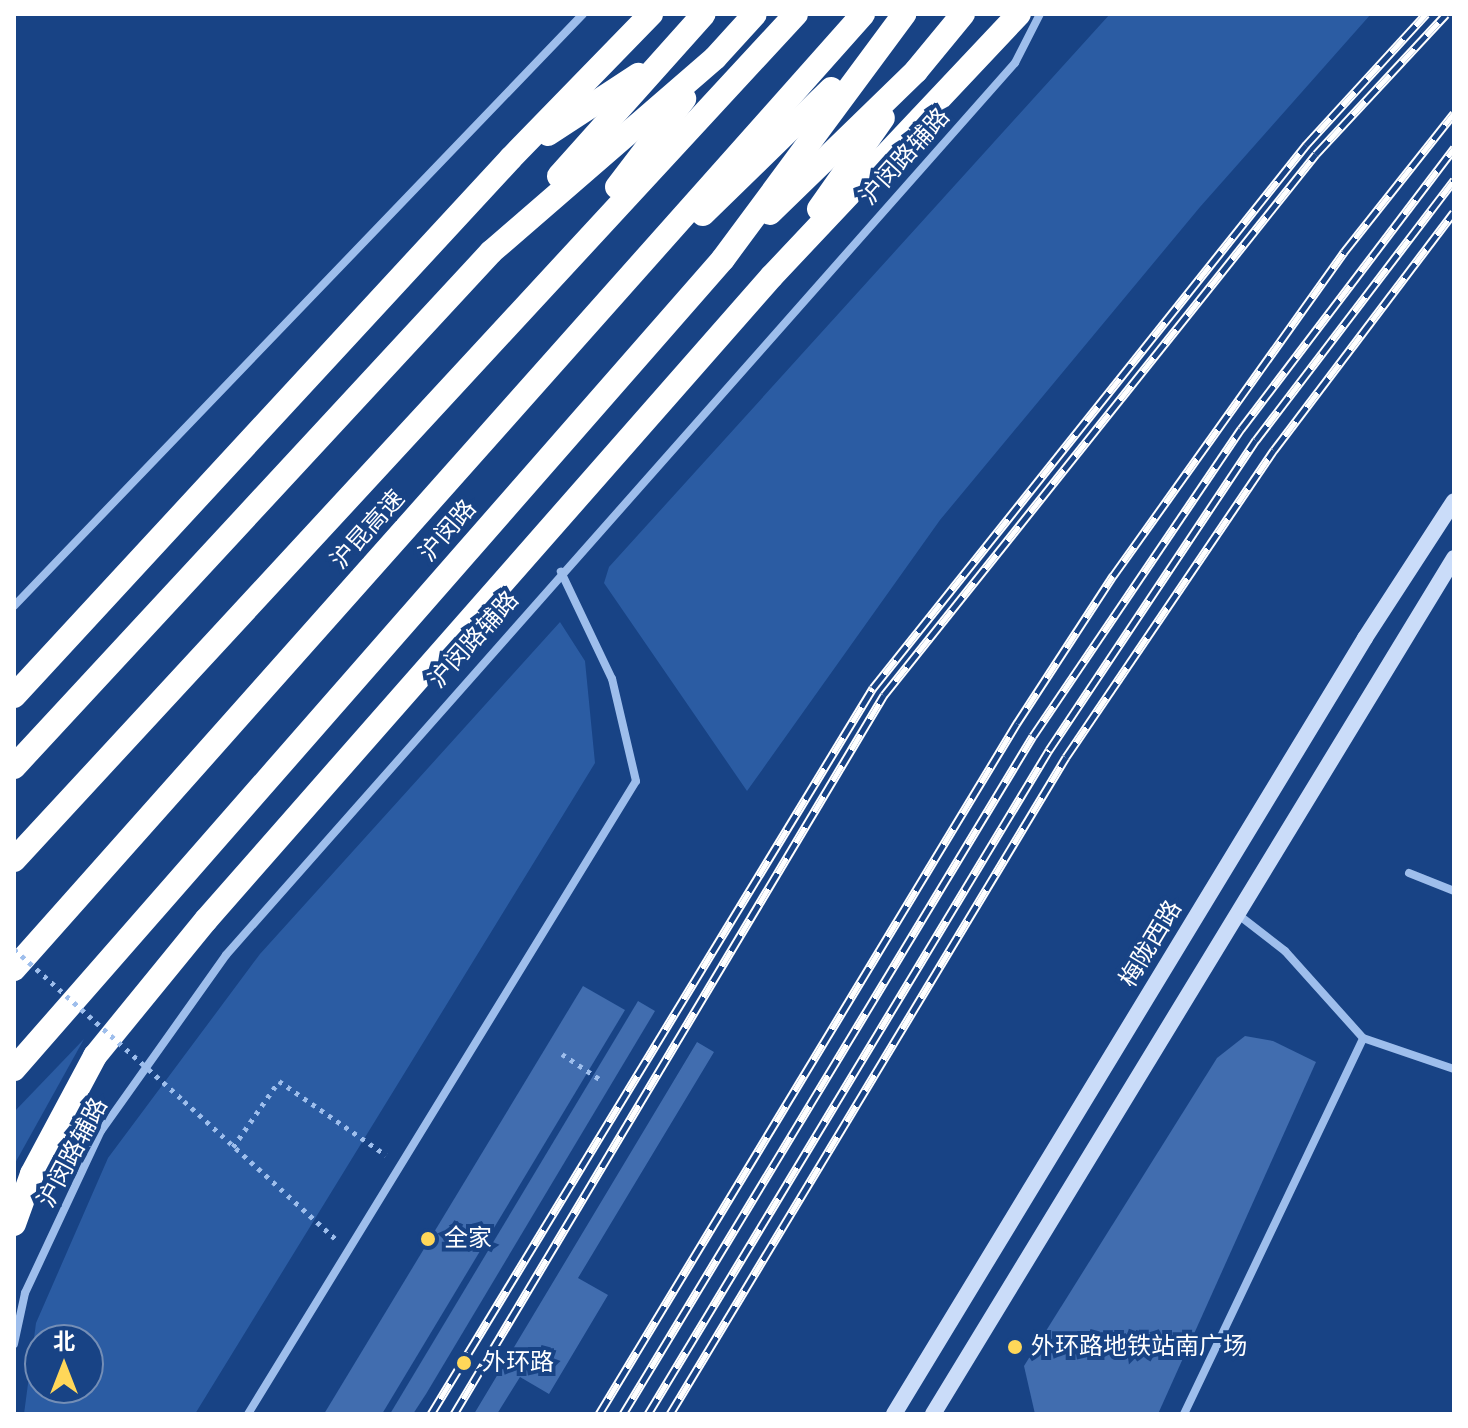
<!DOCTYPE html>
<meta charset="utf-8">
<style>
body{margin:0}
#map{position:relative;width:1468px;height:1428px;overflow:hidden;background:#184385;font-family:Signika,"Noto Sans SC",sans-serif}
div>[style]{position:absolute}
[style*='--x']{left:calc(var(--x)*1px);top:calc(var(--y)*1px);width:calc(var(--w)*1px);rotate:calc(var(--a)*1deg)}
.green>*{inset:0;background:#2b5ca3}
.building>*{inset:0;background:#416daf}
.path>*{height:5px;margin-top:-2.5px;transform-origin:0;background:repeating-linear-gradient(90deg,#9ebeec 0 4px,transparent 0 10px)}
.street>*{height:8px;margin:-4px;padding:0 4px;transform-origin:4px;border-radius:4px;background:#9ebeec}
.secondary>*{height:16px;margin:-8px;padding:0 8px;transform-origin:8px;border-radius:8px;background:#cadcf9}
.highway>*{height:24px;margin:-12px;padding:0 12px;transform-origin:12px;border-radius:12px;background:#fff}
.rail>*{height:9px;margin-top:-4.5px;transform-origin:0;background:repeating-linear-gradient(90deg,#184385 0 18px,#fff 0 36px);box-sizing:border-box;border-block:2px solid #fff}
.path-bridge>*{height:5px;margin-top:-2.5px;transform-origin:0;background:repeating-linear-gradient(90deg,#9ebeec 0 4px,transparent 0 10px)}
.dots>*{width:22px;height:22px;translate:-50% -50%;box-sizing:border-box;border:4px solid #184385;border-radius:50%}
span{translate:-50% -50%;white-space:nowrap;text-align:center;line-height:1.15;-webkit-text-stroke:8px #184385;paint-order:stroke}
.street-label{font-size:24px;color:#fff}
.poi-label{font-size:24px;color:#fff}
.left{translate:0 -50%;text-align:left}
.frame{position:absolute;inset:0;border:16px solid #fff;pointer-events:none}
.north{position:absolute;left:24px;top:1324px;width:80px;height:80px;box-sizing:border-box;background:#184385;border:2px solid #748eb6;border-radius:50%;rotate:0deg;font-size:22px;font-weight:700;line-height:32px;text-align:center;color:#fff}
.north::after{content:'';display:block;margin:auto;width:28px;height:36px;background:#ffd759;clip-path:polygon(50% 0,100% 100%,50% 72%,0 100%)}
</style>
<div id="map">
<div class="green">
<i style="clip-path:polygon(1110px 14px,1371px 14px,1200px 207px,940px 520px,747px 791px,604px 583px,609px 567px)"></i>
<i style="clip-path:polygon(evenodd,560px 622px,585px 661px,595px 763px,195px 1414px,24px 1414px,36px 1323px,108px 1158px,260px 954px,560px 622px,40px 1340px,88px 1340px,88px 1388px,40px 1388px,40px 1340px)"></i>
<i style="clip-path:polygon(84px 1039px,14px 1165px,14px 1112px)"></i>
</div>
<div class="building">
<i style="clip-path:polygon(583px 986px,625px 1010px,382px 1414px,324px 1414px)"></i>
<i style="clip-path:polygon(638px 1001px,655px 1011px,426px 1394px,413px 1414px,390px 1414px)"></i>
<i style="clip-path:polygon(1245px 1036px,1273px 1041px,1316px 1062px,1158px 1414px,1035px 1414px,1024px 1366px,1217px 1058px)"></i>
<i style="clip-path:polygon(697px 1042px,714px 1052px,578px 1278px,608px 1295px,549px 1394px,520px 1377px,497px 1414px,474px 1414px)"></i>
</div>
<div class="path">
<i style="--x:562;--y:1054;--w:47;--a:33.7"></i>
<i style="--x:184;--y:1101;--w:207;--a:42.3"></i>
<i style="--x:233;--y:1147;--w:80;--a:-55.1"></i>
<i style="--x:279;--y:1081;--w:130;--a:34.7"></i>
</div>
<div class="street">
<i style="--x:14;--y:606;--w:821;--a:-46.13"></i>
<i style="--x:1409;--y:873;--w:48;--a:21.8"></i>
<i style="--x:1236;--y:913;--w:62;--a:37.8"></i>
<i style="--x:1285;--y:951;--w:117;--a:48.1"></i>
<i style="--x:1363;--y:1038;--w:96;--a:18.8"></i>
<i style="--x:14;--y:1344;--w:52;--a:-77.8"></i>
<i style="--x:25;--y:1293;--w:179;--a:-64.9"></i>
<i style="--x:101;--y:1131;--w:216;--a:-54.6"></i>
<i style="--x:226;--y:955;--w:1191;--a:-48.51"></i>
<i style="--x:1015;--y:63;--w:55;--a:-63"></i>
<i style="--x:248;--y:1414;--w:742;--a:-58.49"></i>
<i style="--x:636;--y:781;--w:105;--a:-103.2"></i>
<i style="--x:612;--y:679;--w:119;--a:-115.5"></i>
<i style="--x:1184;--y:1414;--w:416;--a:-64.5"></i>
</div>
<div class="secondary">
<i style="--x:894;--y:1414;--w:908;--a:-58.74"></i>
<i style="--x:1365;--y:638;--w:163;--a:-57"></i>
<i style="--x:933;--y:1414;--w:1002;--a:-58.67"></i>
</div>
<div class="highway">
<i style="--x:548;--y:134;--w:108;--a:-33.2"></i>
<i style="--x:559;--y:176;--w:217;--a:-48.2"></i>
<i style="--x:617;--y:187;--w:111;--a:-52.7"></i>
<i style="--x:819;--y:209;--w:111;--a:-54.9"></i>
<i style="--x:770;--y:213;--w:204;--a:-44.2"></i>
<i style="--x:916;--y:71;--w:74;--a:-50.5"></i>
<i style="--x:703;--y:214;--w:179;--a:-44.3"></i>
<i style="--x:14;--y:696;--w:732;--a:-47.27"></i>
<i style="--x:511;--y:158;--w:201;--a:-45.8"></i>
<i style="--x:14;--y:767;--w:702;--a:-47.19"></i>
<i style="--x:491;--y:252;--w:296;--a:-40.9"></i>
<i style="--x:715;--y:58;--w:59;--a:-47.7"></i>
<i style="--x:14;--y:860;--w:1152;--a:-47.25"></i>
<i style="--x:14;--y:969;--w:1278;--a:-48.36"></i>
<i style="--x:14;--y:1069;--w:1076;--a:-48.8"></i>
<i style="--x:723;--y:259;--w:305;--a:-53.5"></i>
<i style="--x:14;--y:1224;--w:53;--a:-70.2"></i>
<i style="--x:32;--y:1174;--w:134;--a:-61.9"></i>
<i style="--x:95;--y:1056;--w:176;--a:-50.8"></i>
<i style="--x:206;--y:920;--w:857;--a:-48.69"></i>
<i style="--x:772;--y:276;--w:360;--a:-46.7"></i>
</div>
<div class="rail">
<i style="--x:431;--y:1414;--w:850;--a:-58.67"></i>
<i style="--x:873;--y:688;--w:695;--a:-51.43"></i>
<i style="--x:1306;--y:145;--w:178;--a:-47.5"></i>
<i style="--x:454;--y:1414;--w:838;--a:-59.12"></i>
<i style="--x:884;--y:695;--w:692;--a:-51.39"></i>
<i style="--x:1316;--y:154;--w:191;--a:-47.1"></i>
<i style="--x:599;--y:1414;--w:808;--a:-58.83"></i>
<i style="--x:1017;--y:723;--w:176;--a:-56.9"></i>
<i style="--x:1113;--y:576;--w:398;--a:-54.5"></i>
<i style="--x:1344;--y:252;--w:177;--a:-51.6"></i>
<i style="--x:623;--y:1414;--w:792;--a:-58.84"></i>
<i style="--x:1033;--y:736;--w:371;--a:-55.9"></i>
<i style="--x:1241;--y:429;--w:353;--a:-52.8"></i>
<i style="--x:648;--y:1414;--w:776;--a:-58.87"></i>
<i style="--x:1049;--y:750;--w:373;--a:-56.3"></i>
<i style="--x:1256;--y:440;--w:327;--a:-52.7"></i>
<i style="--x:670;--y:1414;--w:767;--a:-58.92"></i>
<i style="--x:1066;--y:757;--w:371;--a:-55.9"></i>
<i style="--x:1274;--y:450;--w:298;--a:-52.9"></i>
</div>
<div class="path-bridge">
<i style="--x:14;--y:949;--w:228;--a:41.8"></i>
</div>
<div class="dots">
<i style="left:428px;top:1239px;background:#ffd759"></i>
<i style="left:1015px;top:1347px;background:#ffd759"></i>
<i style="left:464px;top:1363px;background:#ffd759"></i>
</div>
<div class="street-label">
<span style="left:905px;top:157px;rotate:-48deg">沪闵路辅路</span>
<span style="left:368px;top:530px;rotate:-48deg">沪昆高速</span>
<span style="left:448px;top:531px;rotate:-49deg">沪闵路</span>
<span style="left:474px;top:640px;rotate:-48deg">沪闵路辅路</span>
<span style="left:1151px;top:944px;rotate:-59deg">梅陇西路</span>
<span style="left:73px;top:1153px;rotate:-62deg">沪闵路辅路</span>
</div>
<div class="poi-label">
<span class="left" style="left:444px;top:1239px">全家</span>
<span class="left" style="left:1031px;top:1347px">外环路地铁站南广场</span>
<span class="left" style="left:482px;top:1363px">外环路</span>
</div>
<div class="frame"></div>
<div class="north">北</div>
</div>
